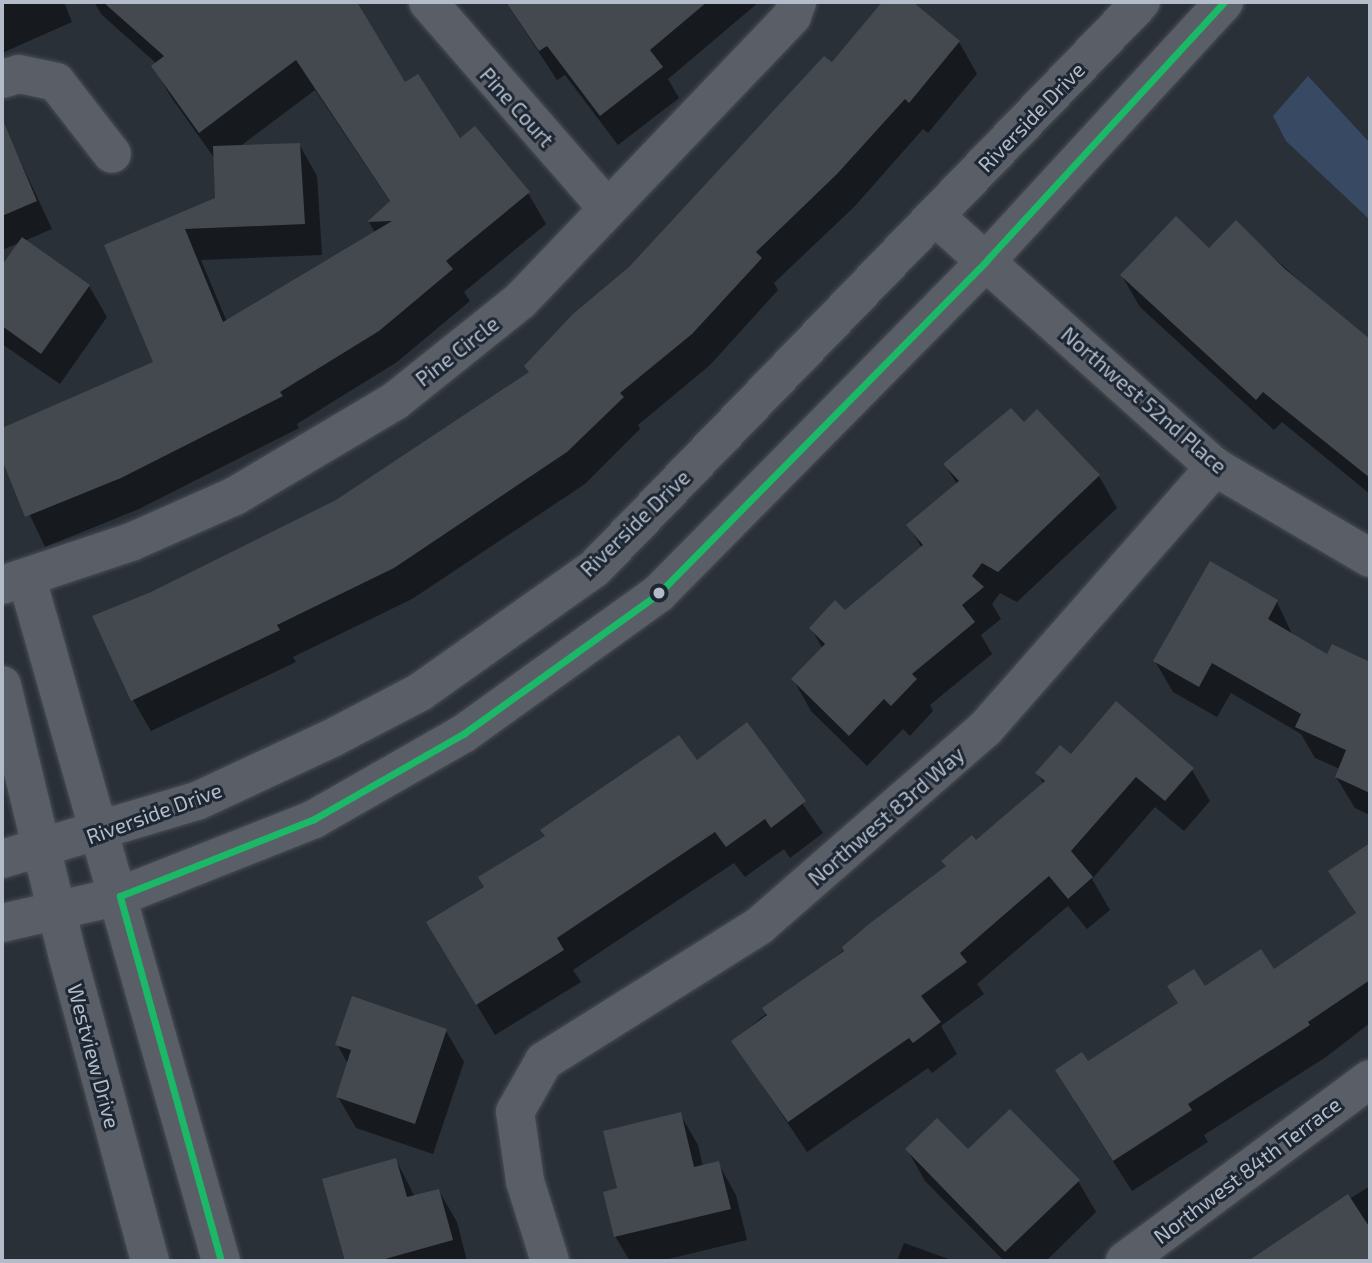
<!DOCTYPE html>
<style>
body{margin:0}
#map{position:relative;width:1372px;height:1263px;overflow:hidden;background:#2a3038;font-family:"Exo 2",sans-serif}
div>[style]{position:absolute}
[style*='--x']{left:calc(var(--x)*1px);top:calc(var(--y)*1px);width:calc(var(--w)*1px);rotate:calc(var(--a)*1deg)}
.water>*{inset:0;background:#384963}
.shadow>*{inset:0;background:#0007}
.building>*{inset:0;background:#444950}
.roads{filter:drop-shadow(0 0 2px #484c53) drop-shadow(0 0 2px #484c53)}
.minor>*{height:38px;margin:-19px;padding:0 19px;transform-origin:19px;border-radius:19px;background:#5a5e66}
.bus-1>*{height:7px;margin:-3.5px;padding:0 3.5px;transform-origin:3.5px;border-radius:3.5px;background:#1ab867}
.dots>*{width:19px;height:19px;translate:-50% -50%;box-sizing:border-box;border:4px solid #1d2633;border-radius:50%}
span{translate:-50% -50%;white-space:nowrap;text-align:center;line-height:1.15;-webkit-text-stroke:6px #1d2633;paint-order:stroke}
.street-label{font-size:21px;color:#b4bcc9}
.frame{position:absolute;inset:0;border:4px solid #b4bcc9;pointer-events:none}
</style>
<div id="map">
<div class="water">
<i style="clip-path:polygon(1308px 76px,1370px 143px,1370px 220px,1286px 141px,1273px 116px)"></i>
</div>
<div class="shadow">
<i style="clip-path:polygon(2px 2px,64px 2px,72px 22px,2px 53px)"></i>
<i style="clip-path:polygon(evenodd,94px 2px,213px 2px,267px 50px,279px 38px,250px 2px,355px 2px,405px 85px,459px 141px,528px 193px,546px 224px,464px 292px,470px 301px,397px 362px,297px 424px,299px 428px,139px 509px,45px 547px,2px 456px,2px 430px,155px 363px,106px 246px,217px 200px,215px 159px,171px 97px,153px 66px,157px 64px,102px 15px,94px 2px,315px 90px,391px 203px,369px 222px,375px 233px,227px 322px,201px 260px,322px 255px,317px 176px,299px 144px,239px 147px,315px 90px)"></i>
<i style="clip-path:polygon(506px 2px,759px 2px,668px 79px,679px 98px,618px 145px,565px 75px,557px 80px)"></i>
<i style="clip-path:polygon(884px 2px,910px 2px,959px 42px,977px 74px,928px 133px,923px 129px,855px 206px,774px 283px,778px 290px,710px 365px,638px 425px,640px 429px,585px 484px,412px 599px,293px 657px,296px 662px,151px 731px,133px 700px,151px 594px,337px 502px,530px 374px,832px 65px)"></i>
<i style="clip-path:polygon(5px 128px,52px 229px,24px 241px,89px 286px,107px 317px,60px 384px,2px 344px,2px 268px,19px 243px,2px 250px)"></i>
<i style="clip-path:polygon(1236px 223px,1370px 345px,1370px 494px,1282px 422px,1274px 430px,1140px 307px,1122px 276px,1209px 250px)"></i>
<i style="clip-path:polygon(1037px 412px,1099px 476px,1117px 508px,1017px 602px,1000px 593px,992px 604px,1001px 619px,981px 635px,992px 654px,930px 705px,933px 711px,910px 736px,903px 729px,867px 766px,811px 711px,793px 679px,823px 649px,811px 628px,845px 612px,922px 548px,908px 525px,957px 484px,945px 465px,1024px 424px)"></i>
<i style="clip-path:polygon(1277px 602px,1293px 636px,1328px 657px,1333px 647px,1370px 664px,1370px 815px,1355px 808px,1336px 777px,1340px 769px,1315px 758px,1301px 734px,1231px 693px,1217px 717px,1173px 692px,1155px 661px)"></i>
<i style="clip-path:polygon(747px 725px,823px 833px,790px 858px,784px 849px,745px 877px,734px 863px,573px 970px,581px 982px,495px 1035px,446px 954px)"></i>
<i style="clip-path:polygon(1071px 757px,1192px 770px,1210px 801px,1184px 831px,1155px 807px,1092px 879px,1110px 910px,1087px 929px,1068px 906px,977px 984px,984px 994px,941px 1026px,957px 1054px,932px 1073px,928px 1068px,807px 1152px,733px 1041px,1044px 785px,1038px 773px)"></i>
<i style="clip-path:polygon(1366px 849px,1370px 856px,1370px 1023px,1326px 1057px,1204px 1135px,1208px 1142px,1132px 1191px,1075px 1102px,1088px 1064px,1205px 988px,1273px 972px,1357px 915px,1331px 872px)"></i>
<i style="clip-path:polygon(446px 1031px,464px 1062px,433px 1154px,356px 1128px,338px 1097px,348px 1064px,337px 1044px)"></i>
<i style="clip-path:polygon(680px 1114px,698px 1145px,703px 1167px,718px 1163px,736px 1195px,747px 1240px,660px 1261px,630px 1261px,615px 1236px,619px 1190px)"></i>
<i style="clip-path:polygon(907px 1149px,968px 1152px,1078px 1181px,1096px 1212px,1046px 1261px,1004px 1261px,925px 1181px)"></i>
<i style="clip-path:polygon(396px 1160px,415px 1197px,439px 1191px,457px 1222px,467px 1261px,347px 1261px,324px 1180px)"></i>
<i style="clip-path:polygon(1370px 1186px,1370px 1261px,1277px 1261px,1270px 1249px)"></i>
<i style="clip-path:polygon(904px 1243px,954px 1261px,897px 1261px)"></i>
</div>
<div class="building">
<i style="clip-path:polygon(103px 2px,357px 2px,405px 82px,418px 74px,460px 138px,475px 126px,530px 192px,446px 261px,453px 269px,379px 331px,280px 392px,283px 396px,121px 478px,25px 517px,2px 460px,2px 428px,153px 362px,104px 245px,215px 198px,213px 146px,300px 143px,305px 224px,185px 229px,223px 322px,392px 221px,367px 222px,390px 201px,296px 60px,199px 133px,151px 66px,164px 56px)"></i>
<i style="clip-path:polygon(506px 2px,707px 2px,650px 50px,663px 67px,600px 116px,547px 46px,539px 51px)"></i>
<i style="clip-path:polygon(882px 2px,913px 2px,960px 41px,909px 103px,905px 99px,837px 174px,756px 252px,762px 258px,692px 334px,620px 393px,624px 397px,567px 452px,394px 568px,277px 625px,280px 630px,131px 701px,92px 616px,151px 592px,336px 500px,529px 372px,524px 366px,573px 314px,629px 267px,824px 56px,832px 62px)"></i>
<i style="clip-path:polygon(2px 118px,37px 201px,2px 216px)"></i>
<i style="clip-path:polygon(1176px 216px,1209px 248px,1236px 220px,1285px 269px,1370px 339px,1370px 478px,1263px 392px,1256px 400px,1120px 275px)"></i>
<i style="clip-path:polygon(22px 237px,90px 285px,41px 354px,2px 326px,2px 265px)"></i>
<i style="clip-path:polygon(1011px 408px,1024px 422px,1037px 409px,1100px 475px,998px 572px,982px 563px,972px 576px,984px 587px,962px 605px,975px 622px,912px 674px,917px 679px,891px 706px,884px 699px,849px 736px,791px 679px,825px 644px,809px 628px,835px 600px,845px 610px,923px 545px,906px 525px,959px 481px,943px 464px)"></i>
<i style="clip-path:polygon(1210px 561px,1278px 600px,1268px 619px,1327px 654px,1332px 644px,1370px 662px,1370px 793px,1335px 777px,1346px 750px,1295px 727px,1301px 714px,1212px 663px,1199px 687px,1153px 661px)"></i>
<i style="clip-path:polygon(1116px 701px,1194px 768px,1165px 801px,1136px 777px,1071px 851px,1093px 877px,1068px 899px,1049px 876px,960px 953px,967px 962px,921px 996px,941px 1022px,913px 1043px,909px 1038px,788px 1122px,731px 1041px,767px 1015px,762px 1008px,844px 951px,842px 947px,869px 924px,946px 866px,941px 861px,972px 835px,976px 840px,1045px 781px,1035px 773px,1060px 745px,1071px 754px)"></i>
<i style="clip-path:polygon(747px 722px,806px 801px,771px 828px,765px 819px,726px 847px,715px 832px,557px 938px,564px 950px,476px 1005px,426px 922px,484px 887px,478px 877px,545px 836px,540px 830px,679px 735px,697px 760px)"></i>
<i style="clip-path:polygon(1370px 843px,1370px 980px,1308px 1022px,1310px 1025px,1188px 1104px,1192px 1110px,1113px 1161px,1055px 1070px,1082px 1052px,1088px 1061px,1178px 1003px,1167px 986px,1194px 969px,1205px 986px,1261px 949px,1274px 969px,1356px 913px,1328px 871px)"></i>
<i style="clip-path:polygon(352px 996px,447px 1029px,415px 1124px,336px 1097px,351px 1050px,335px 1045px)"></i>
<i style="clip-path:polygon(1010px 1109px,1080px 1180px,1005px 1252px,905px 1149px,937px 1118px,968px 1149px)"></i>
<i style="clip-path:polygon(681px 1112px,694px 1167px,719px 1161px,731px 1209px,614px 1237px,603px 1192px,617px 1188px,603px 1131px)"></i>
<i style="clip-path:polygon(396px 1158px,407px 1197px,439px 1189px,453px 1240px,378px 1261px,345px 1261px,322px 1179px)"></i>
<i style="clip-path:polygon(1348px 1194px,1370px 1228px,1370px 1261px,1248px 1261px)"></i>
</div>
<div class="roads">
<div class="minor">
<i style="--x:428;--y:2;--w:274;--a:49"></i>
<i style="--x:2;--y:79;--w:18;--a:-16"></i>
<i style="--x:19;--y:74;--w:38;--a:12"></i>
<i style="--x:56;--y:82;--w:91;--a:52.1"></i>
<i style="--x:936;--y:217;--w:375;--a:41.9"></i>
<i style="--x:1215;--y:467;--w:180;--a:30.4"></i>
<i style="--x:27;--y:579;--w:709;--a:74.12"></i>
<i style="--x:2;--y:585;--w:136;--a:-18.4"></i>
<i style="--x:131;--y:542;--w:114;--a:-23.9"></i>
<i style="--x:235;--y:496;--w:186;--a:-30.7"></i>
<i style="--x:395;--y:401;--w:160;--a:-38.7"></i>
<i style="--x:520;--y:301;--w:394;--a:-46.3"></i>
<i style="--x:792;--y:16;--w:15;--a:-70"></i>
<i style="--x:2;--y:685;--w:280;--a:76.4"></i>
<i style="--x:68;--y:957;--w:315;--a:74.9"></i>
<i style="--x:2;--y:859;--w:203;--a:-16.6"></i>
<i style="--x:197;--y:801;--w:151;--a:-25"></i>
<i style="--x:334;--y:737;--w:97;--a:-27.6"></i>
<i style="--x:420;--y:692;--w:214;--a:-35.3"></i>
<i style="--x:595;--y:568;--w:786;--a:-46.03"></i>
<i style="--x:2;--y:923;--w:121;--a:-12.9"></i>
<i style="--x:120;--y:896;--w:209;--a:-21.6"></i>
<i style="--x:314;--y:819;--w:172;--a:-29.7"></i>
<i style="--x:463;--y:734;--w:241;--a:-35.7"></i>
<i style="--x:659;--y:593;--w:466;--a:-45.4"></i>
<i style="--x:986;--y:261;--w:352;--a:-47.4"></i>
<i style="--x:550;--y:1261;--w:84;--a:-107.4"></i>
<i style="--x:525;--y:1181;--w:70;--a:-98.2"></i>
<i style="--x:515;--y:1112;--w:59;--a:-60.4"></i>
<i style="--x:544;--y:1061;--w:254;--a:-32.1"></i>
<i style="--x:759;--y:926;--w:300;--a:-41.1"></i>
<i style="--x:985;--y:729;--w:349;--a:-48.7"></i>
<i style="--x:1125;--y:1261;--w:305;--a:-36.6"></i>
</div>
</div>
<div class="bus-1">
<i style="--x:221;--y:1261;--w:379;--a:-105.5"></i>
<i style="--x:120;--y:896;--w:209;--a:-21.6"></i>
<i style="--x:314;--y:819;--w:172;--a:-29.7"></i>
<i style="--x:463;--y:734;--w:241;--a:-35.7"></i>
<i style="--x:659;--y:593;--w:466;--a:-45.4"></i>
<i style="--x:986;--y:261;--w:352;--a:-47.4"></i>
</div>
<div class="dots">
<i style="left:659px;top:593px;background:#b4bcc9"></i>
</div>
<div class="street-label">
<span style="left:517px;top:107px;rotate:48deg">Pine Court</span>
<span style="left:1031px;top:117px;rotate:-46deg">Riverside Drive</span>
<span style="left:457px;top:351px;rotate:-38deg">Pine Circle</span>
<span style="left:1144px;top:400px;rotate:41deg">Northwest 52nd Place</span>
<span style="left:635px;top:523px;rotate:-44deg">Riverside Drive</span>
<span style="left:154px;top:813px;rotate:-20deg">Riverside Drive</span>
<span style="left:886px;top:816px;rotate:-41deg">Northwest 83rd Way</span>
<span style="left:94px;top:1056px;rotate:75deg">Westview Drive</span>
<span style="left:1247px;top:1170px;rotate:-37deg">Northwest 84th Terrace</span>
</div>
<div class="frame"></div>
</div>
